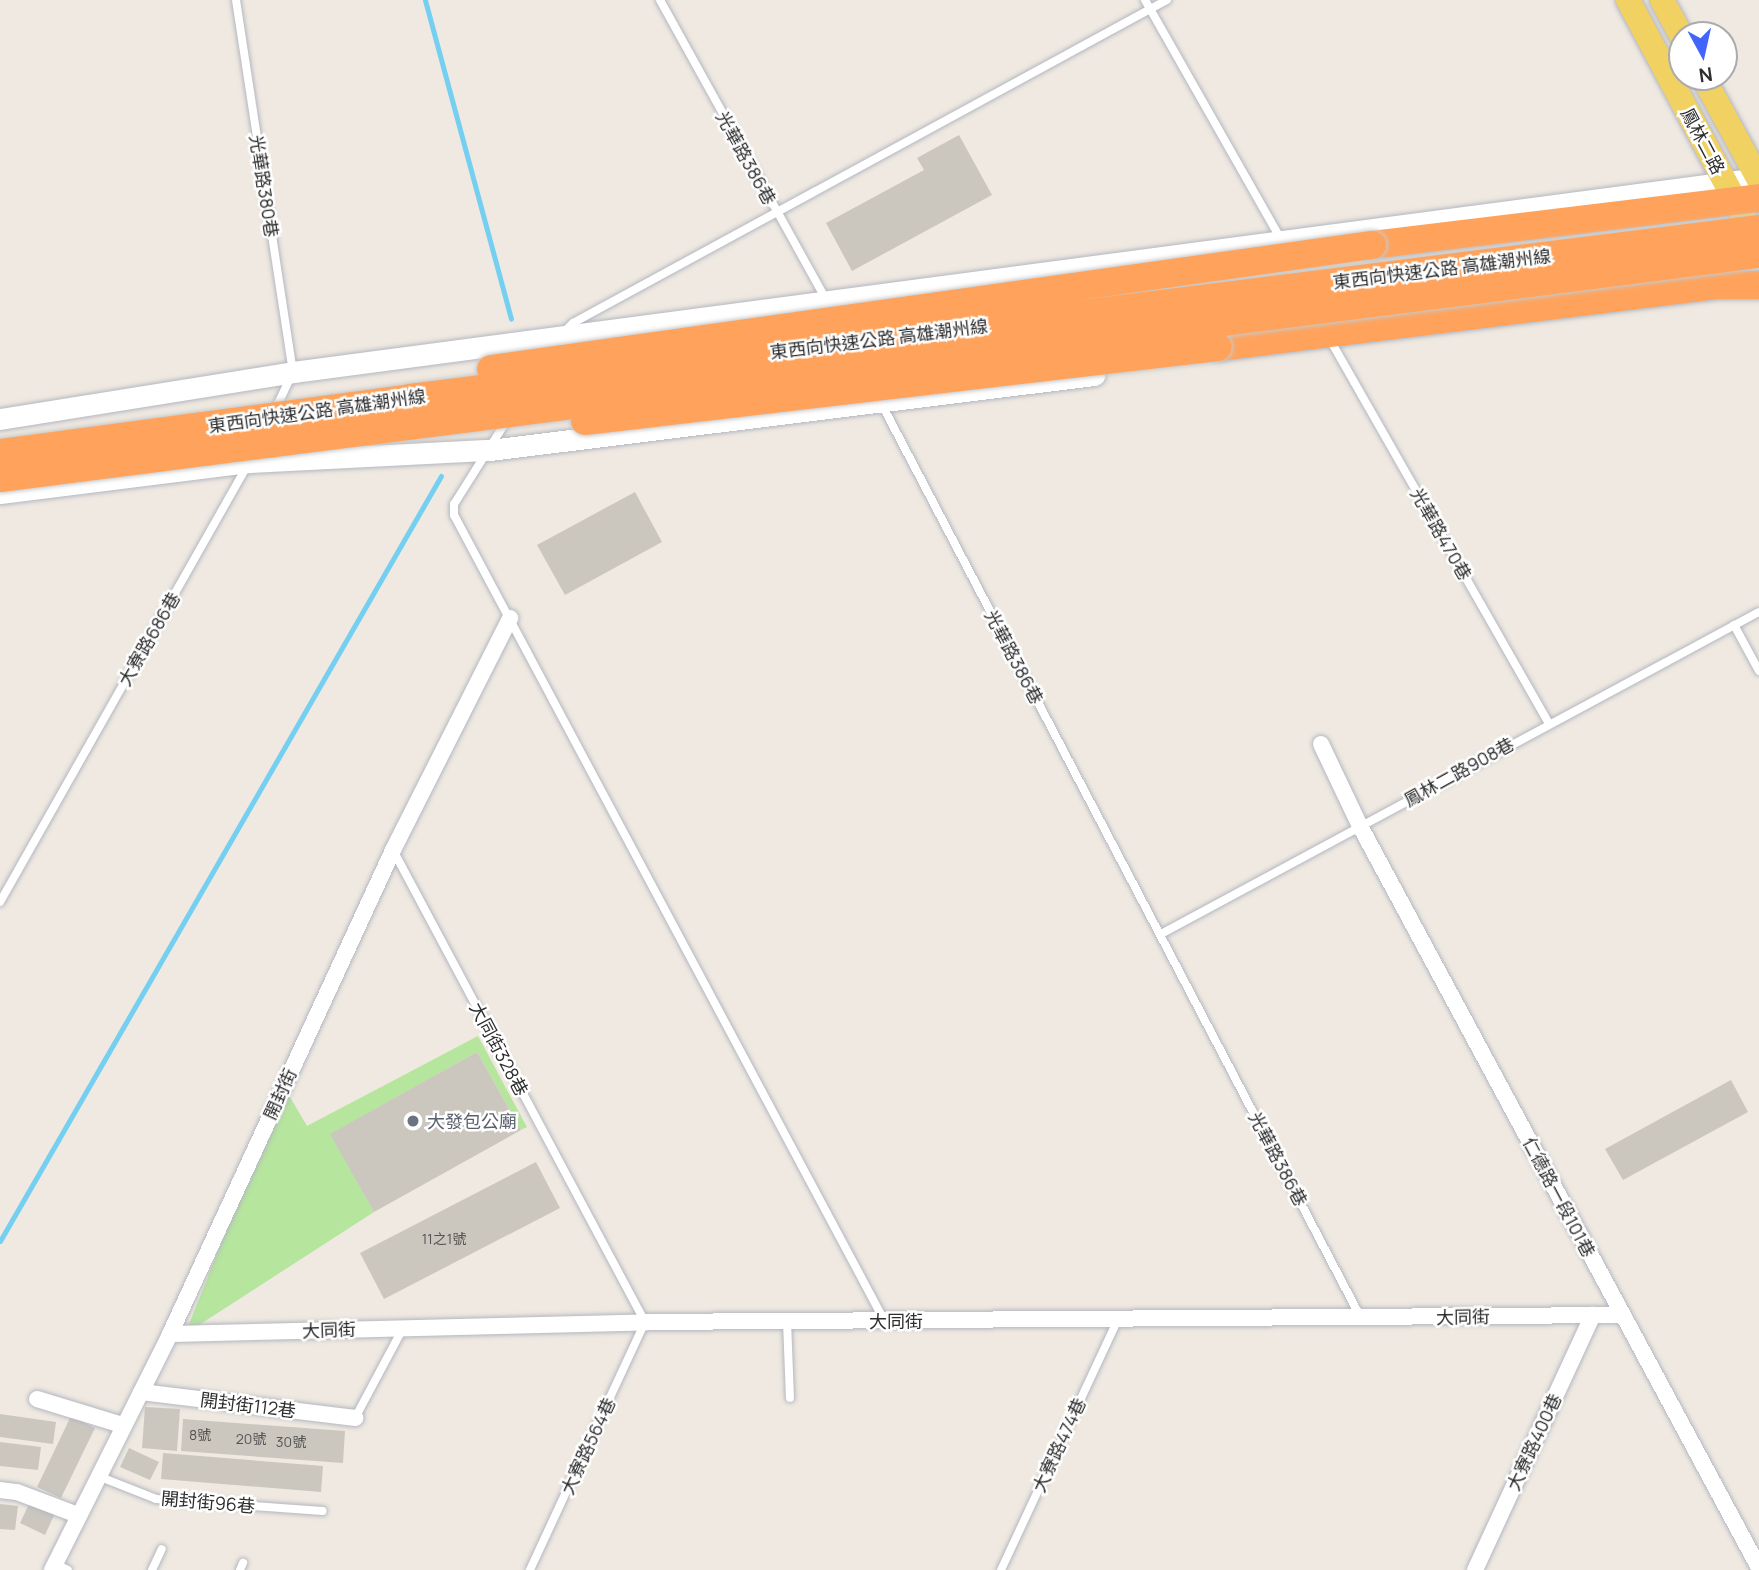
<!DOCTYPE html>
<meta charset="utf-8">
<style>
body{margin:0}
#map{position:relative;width:1759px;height:1570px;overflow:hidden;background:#efe9e1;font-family:Manrope,"Noto Sans TC",sans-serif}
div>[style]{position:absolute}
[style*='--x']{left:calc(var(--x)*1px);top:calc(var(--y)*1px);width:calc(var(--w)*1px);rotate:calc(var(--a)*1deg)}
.green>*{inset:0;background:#b6e59e}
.stream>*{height:5px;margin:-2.5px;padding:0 2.5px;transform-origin:2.5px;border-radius:2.5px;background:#75cff0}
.building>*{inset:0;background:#cbc7bf}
.roads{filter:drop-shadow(0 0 2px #b4b7c1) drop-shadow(0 0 2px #b4b7c1)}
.lane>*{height:8px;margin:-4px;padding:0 4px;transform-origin:4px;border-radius:4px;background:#fff}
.street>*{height:16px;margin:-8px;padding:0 8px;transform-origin:8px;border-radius:8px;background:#fff}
.secondary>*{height:21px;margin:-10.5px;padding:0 10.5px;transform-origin:10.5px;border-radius:10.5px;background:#fff}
.primary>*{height:24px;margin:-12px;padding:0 12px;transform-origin:12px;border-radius:12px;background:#f2d163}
.highway>*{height:28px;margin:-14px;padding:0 14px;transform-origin:14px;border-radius:14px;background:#ffa35c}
.bridges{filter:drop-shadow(0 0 2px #c9c9c9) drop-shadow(0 0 2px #c9c9c9)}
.highway-bridge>*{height:28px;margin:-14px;padding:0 14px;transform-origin:14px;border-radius:14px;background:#ffa35c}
.dots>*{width:19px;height:19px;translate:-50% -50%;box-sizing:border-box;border:4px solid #fff;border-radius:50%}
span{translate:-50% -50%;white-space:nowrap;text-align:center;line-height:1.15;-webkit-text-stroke:5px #fff;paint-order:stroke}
.number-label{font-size:14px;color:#555452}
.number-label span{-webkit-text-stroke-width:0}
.street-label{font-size:18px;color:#2e2e2e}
.worship-label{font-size:18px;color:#5b616d}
.left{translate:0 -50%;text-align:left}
.north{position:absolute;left:1668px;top:21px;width:70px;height:70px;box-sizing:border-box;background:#fff;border:2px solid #ababab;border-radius:50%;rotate:172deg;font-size:19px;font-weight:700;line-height:28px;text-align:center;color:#2e2e2e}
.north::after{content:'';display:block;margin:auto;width:24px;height:32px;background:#4264fb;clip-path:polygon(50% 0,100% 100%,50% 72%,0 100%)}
</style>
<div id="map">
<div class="green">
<i style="clip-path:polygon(478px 1036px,527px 1127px,521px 1130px,477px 1052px,331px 1134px,374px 1212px,185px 1334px,284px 1087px,307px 1126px)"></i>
</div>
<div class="stream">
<i style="--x:425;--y:0;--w:330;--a:74.9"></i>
<i style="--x:0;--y:1241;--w:883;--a:-60.04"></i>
</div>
<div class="building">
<i style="clip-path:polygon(959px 135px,992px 195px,852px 271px,826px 223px,924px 170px,917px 158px)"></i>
<i style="clip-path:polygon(635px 492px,662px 542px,565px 595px,537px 545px)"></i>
<i style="clip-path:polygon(477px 1052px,521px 1130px,374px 1212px,330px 1134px)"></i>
<i style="clip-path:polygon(1731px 1080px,1748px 1112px,1623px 1180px,1605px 1149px)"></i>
<i style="clip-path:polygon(536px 1162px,560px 1208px,384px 1299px,360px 1253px)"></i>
<i style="clip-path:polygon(145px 1407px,180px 1409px,177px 1451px,142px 1448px)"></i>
<i style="clip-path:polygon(0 1414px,56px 1422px,53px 1444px,0 1437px)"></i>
<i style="clip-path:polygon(71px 1416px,95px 1428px,61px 1498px,37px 1487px)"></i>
<i style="clip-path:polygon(183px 1419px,345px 1431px,343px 1463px,181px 1451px)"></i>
<i style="clip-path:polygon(0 1442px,41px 1447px,38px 1470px,0 1466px)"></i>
<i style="clip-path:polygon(129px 1448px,159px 1462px,150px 1480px,120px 1467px)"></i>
<i style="clip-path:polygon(163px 1453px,323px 1466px,321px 1492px,161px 1479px)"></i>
<i style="clip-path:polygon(31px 1500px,56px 1511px,45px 1535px,20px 1523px)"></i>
<i style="clip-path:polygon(0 1504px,18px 1506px,15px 1530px,0 1529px)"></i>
</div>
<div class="roads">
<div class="lane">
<i style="--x:236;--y:0;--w:376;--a:81.3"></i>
<i style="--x:293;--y:372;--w:42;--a:115.3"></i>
<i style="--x:660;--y:0;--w:342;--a:61"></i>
<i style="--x:1145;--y:0;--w:274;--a:60.4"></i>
<i style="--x:566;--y:330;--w:10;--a:-45"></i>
<i style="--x:573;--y:323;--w:676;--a:-28.54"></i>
<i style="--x:1333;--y:345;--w:435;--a:60.3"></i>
<i style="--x:881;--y:403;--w:1033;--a:62.32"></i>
<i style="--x:507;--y:420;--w:99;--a:122.2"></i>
<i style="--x:454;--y:504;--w:11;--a:90"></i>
<i style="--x:454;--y:515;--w:913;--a:61.89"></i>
<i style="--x:1734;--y:625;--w:52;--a:61.5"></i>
<i style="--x:393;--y:850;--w:535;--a:61.9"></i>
<i style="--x:645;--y:1322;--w:273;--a:114.9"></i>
<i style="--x:0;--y:902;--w:501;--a:-60.47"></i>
<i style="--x:1161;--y:934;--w:679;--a:-28.3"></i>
<i style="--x:787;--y:1321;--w:77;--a:87.8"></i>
<i style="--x:355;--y:1418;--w:102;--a:-61.9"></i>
<i style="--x:98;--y:1476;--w:62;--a:21.6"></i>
<i style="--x:156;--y:1499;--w:167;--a:4.1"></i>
<i style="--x:55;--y:1564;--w:14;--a:25"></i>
<i style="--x:152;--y:1570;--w:23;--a:-65"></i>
<i style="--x:240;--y:1570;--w:8;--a:-67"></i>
<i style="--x:1001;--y:1570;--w:277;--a:-65"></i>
</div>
<div class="street">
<i style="--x:1321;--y:744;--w:91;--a:64.6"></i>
<i style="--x:1360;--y:826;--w:842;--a:61.73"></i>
<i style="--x:170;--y:1334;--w:475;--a:-1.4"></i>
<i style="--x:645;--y:1322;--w:977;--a:-0.41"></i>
<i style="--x:141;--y:1392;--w:216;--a:6.9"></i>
<i style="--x:37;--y:1399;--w:89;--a:17"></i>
<i style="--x:0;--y:1490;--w:17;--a:7"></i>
<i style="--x:17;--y:1492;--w:65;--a:20.7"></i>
<i style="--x:52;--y:1570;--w:264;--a:-63.4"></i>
<i style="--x:170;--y:1334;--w:533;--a:-65.26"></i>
<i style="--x:393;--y:850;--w:260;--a:-63.2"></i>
<i style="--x:1475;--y:1570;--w:281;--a:-65.2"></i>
</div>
<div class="secondary">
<i style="--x:0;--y:419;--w:297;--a:-9.1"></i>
<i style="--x:293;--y:372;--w:1479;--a:-7.54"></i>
<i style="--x:0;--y:493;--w:252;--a:-7.1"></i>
<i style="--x:250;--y:462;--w:240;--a:-2.9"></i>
<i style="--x:490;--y:450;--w:609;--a:-7.08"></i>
</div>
<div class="primary">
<i style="--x:1628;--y:0;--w:278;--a:61.9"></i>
<i style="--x:1662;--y:0;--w:42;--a:61.6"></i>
<i style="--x:1703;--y:77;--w:117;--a:61.5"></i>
</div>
<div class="highway">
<i style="--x:1372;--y:245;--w:390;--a:-6.9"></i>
<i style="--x:1218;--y:347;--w:504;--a:-7.07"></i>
<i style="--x:1718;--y:285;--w:41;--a:0"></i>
</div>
</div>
<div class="bridges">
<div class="highway-bridge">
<i style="--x:491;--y:369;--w:890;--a:-8.01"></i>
<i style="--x:585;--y:421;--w:637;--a:-6.67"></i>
<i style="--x:0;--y:453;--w:414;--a:-7.6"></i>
<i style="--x:410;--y:398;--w:1360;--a:-7.14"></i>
<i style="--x:0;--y:478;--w:1773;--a:-7.26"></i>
</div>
</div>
<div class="dots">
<i style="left:413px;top:1121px;background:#6b7280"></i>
</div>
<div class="number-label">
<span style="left:444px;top:1239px">11之1號</span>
<span style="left:200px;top:1435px">8號</span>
<span style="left:251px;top:1439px">20號</span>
<span style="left:291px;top:1442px">30號</span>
</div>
<div class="street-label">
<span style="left:1703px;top:141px;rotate:62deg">鳳林二路</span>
<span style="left:746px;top:158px;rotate:61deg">光華路386巷</span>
<span style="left:264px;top:186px;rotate:81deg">光華路380巷</span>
<span style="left:1442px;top:269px;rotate:-7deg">東西向快速公路 高雄潮州線</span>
<span style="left:879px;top:339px;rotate:-7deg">東西向快速公路 高雄潮州線</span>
<span style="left:317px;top:411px;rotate:-8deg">東西向快速公路 高雄潮州線</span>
<span style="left:1441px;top:534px;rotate:60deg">光華路470巷</span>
<span style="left:149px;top:639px;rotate:-60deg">大寮路686巷</span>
<span style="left:1014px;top:657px;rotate:62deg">光華路386巷</span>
<span style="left:1459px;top:772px;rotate:-29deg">鳳林二路908巷</span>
<span style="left:499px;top:1049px;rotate:62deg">大同街328巷</span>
<span style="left:280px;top:1094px;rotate:-65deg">開封街</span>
<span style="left:1278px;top:1159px;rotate:62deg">光華路386巷</span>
<span style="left:1559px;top:1197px;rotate:62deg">仁德路一段101巷</span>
<span style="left:1463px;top:1317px;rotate:-1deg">大同街</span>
<span style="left:896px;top:1321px">大同街</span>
<span style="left:329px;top:1330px;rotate:-2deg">大同街</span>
<span style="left:248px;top:1405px;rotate:7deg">開封街112巷</span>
<span style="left:1534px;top:1442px;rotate:-65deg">大寮路400巷</span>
<span style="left:1059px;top:1445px;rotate:-65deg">大寮路474巷</span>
<span style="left:588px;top:1446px;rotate:-65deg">大寮路564巷</span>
<span style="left:208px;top:1502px;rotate:5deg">開封街96巷</span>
</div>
<div class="worship-label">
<span class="left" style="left:427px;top:1121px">大發包公廟</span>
</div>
<div class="north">N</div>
</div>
